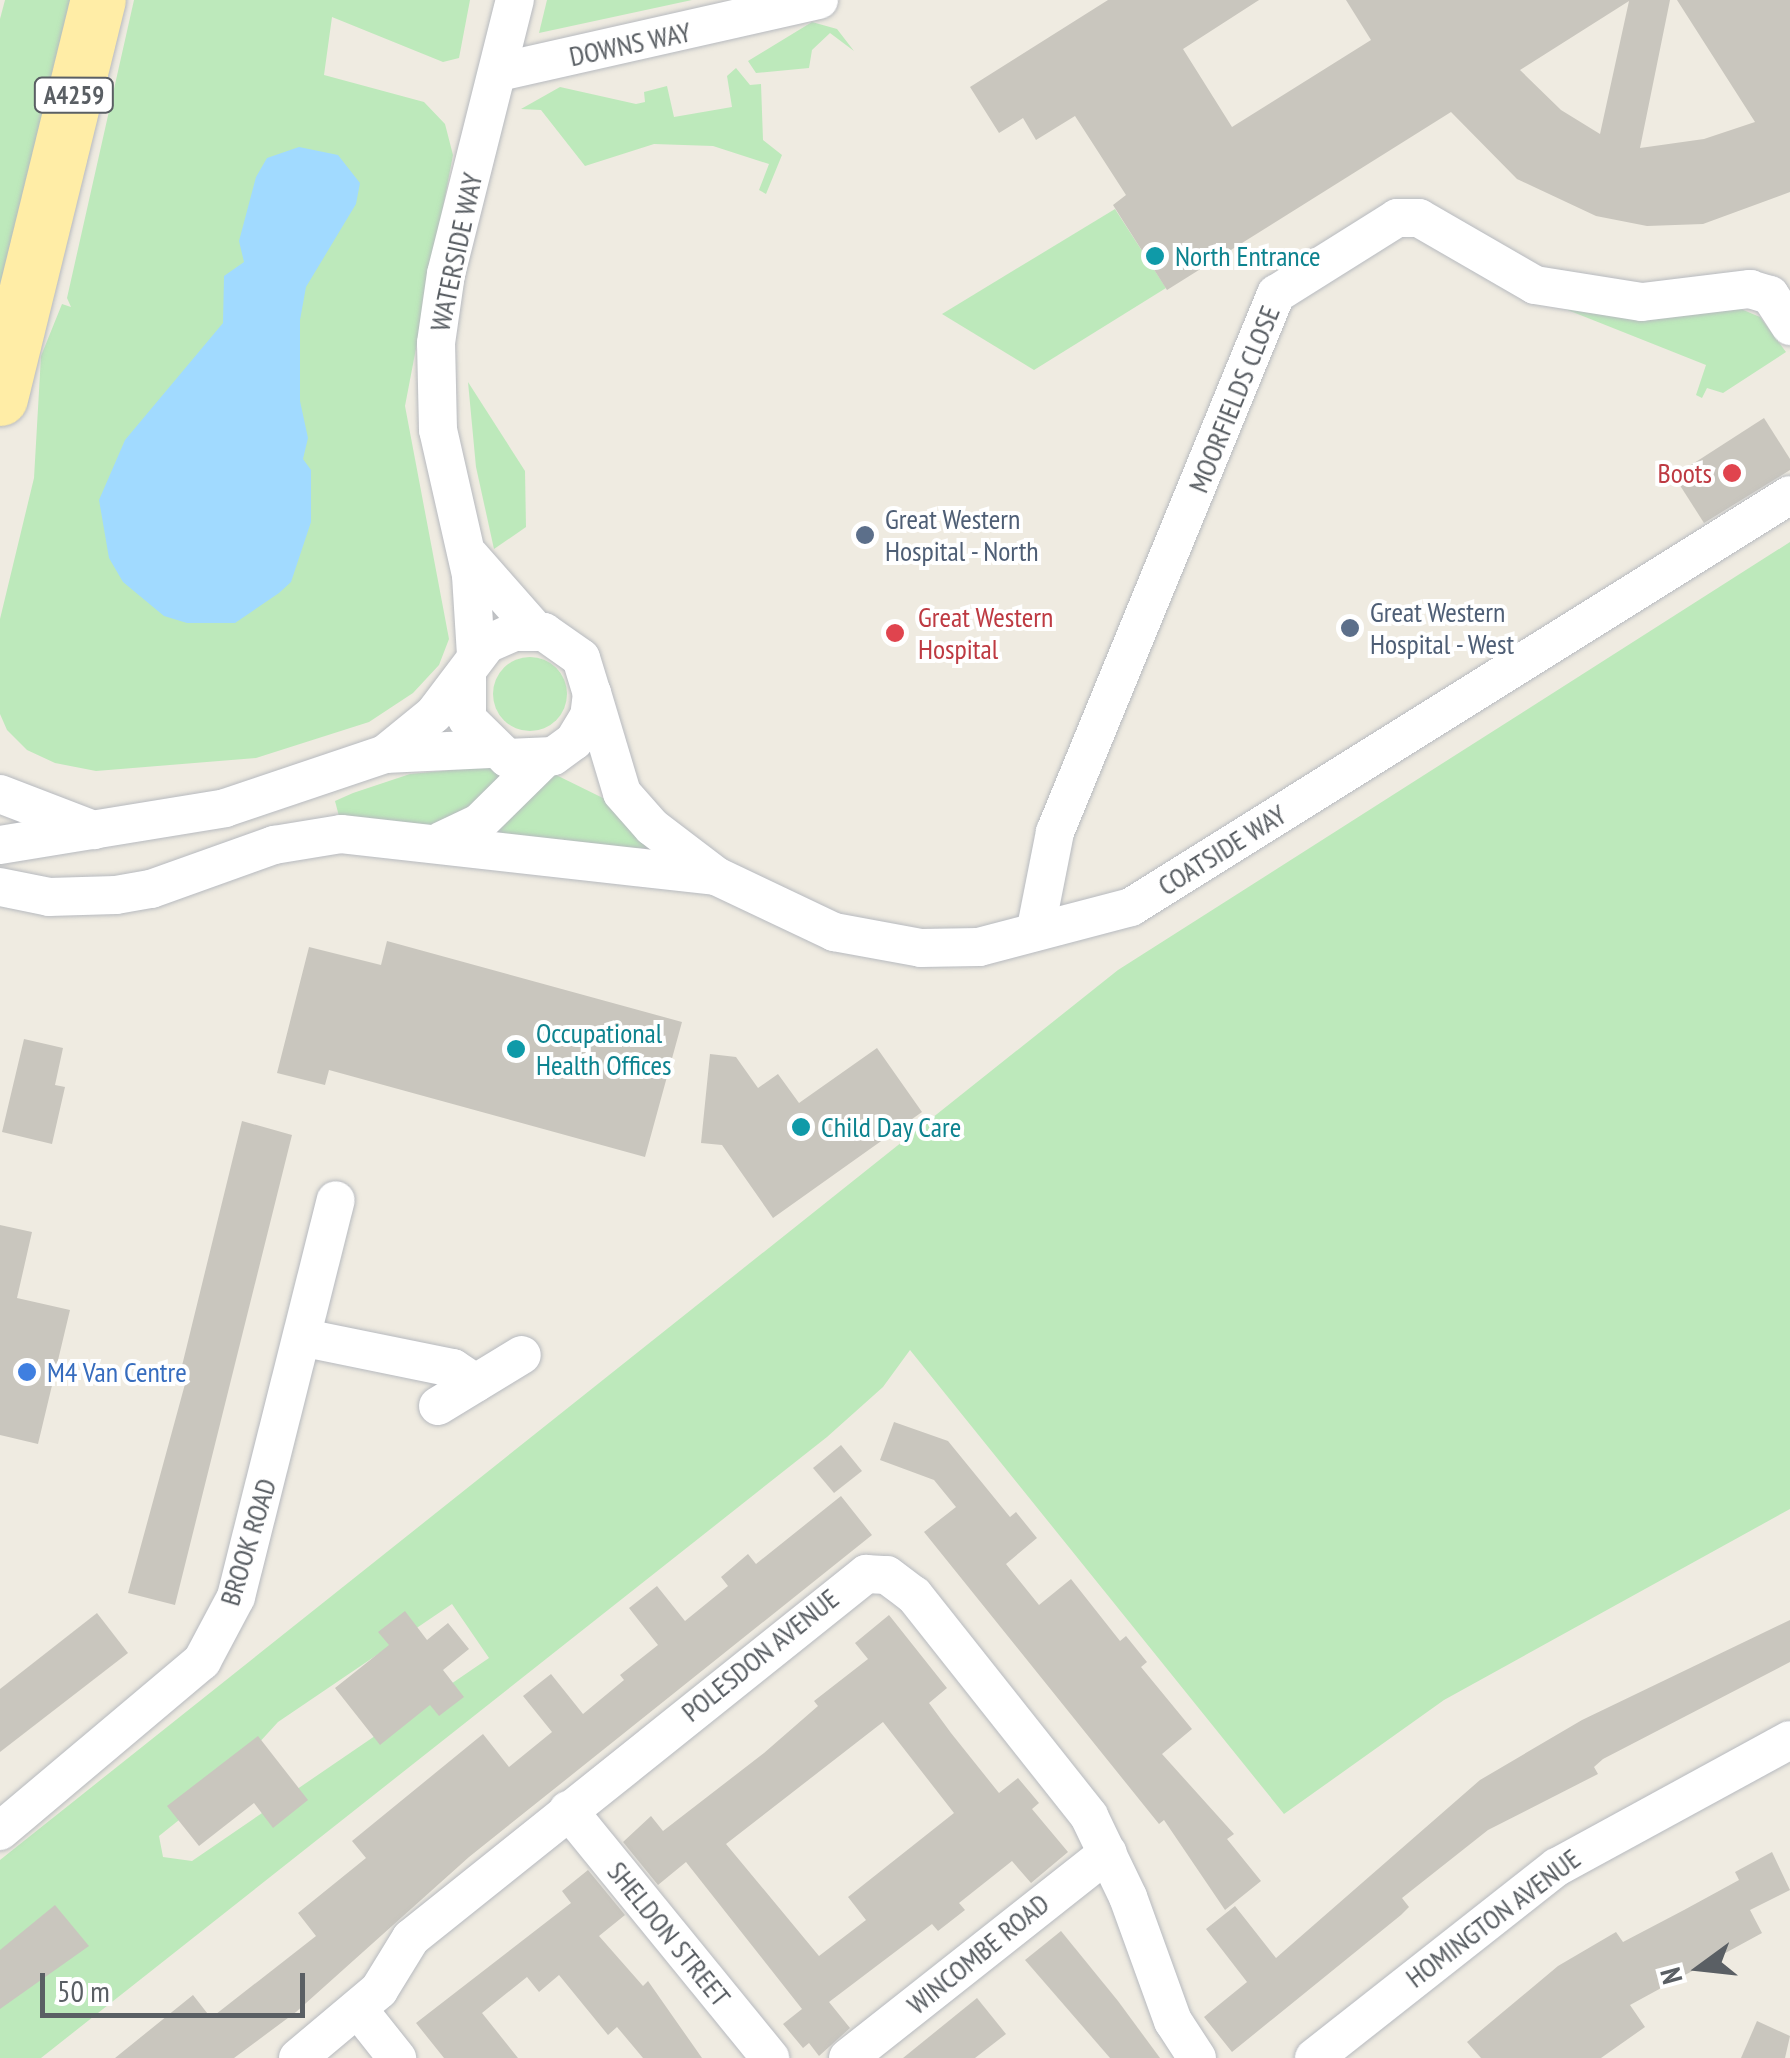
<!DOCTYPE html>
<style>
body{margin:0}
#map{position:relative;width:1790px;height:2058px;overflow:hidden;background:#efebe1;font-family:"PT Sans Narrow",sans-serif}
div>[style]{position:absolute}
[style*='--x']{left:calc(var(--x)*1px);top:calc(var(--y)*1px);width:calc(var(--w)*1px);rotate:calc(var(--a)*1deg)}
.green>*{inset:0;background:#bde9bb}
.round{border-radius:50%}
.water>*{inset:0;background:#a1daff}
.building>*{inset:0;background:#c9c6be}
.roads{filter:drop-shadow(0 0 2px #b7babf) drop-shadow(0 0 2px #b7babf)}
.street>*{height:38px;margin:-19px;padding:0 19px;transform-origin:19px;border-radius:19px;background:#fff}
.primary>*{height:55px;margin:-27.5px;padding:0 27.5px;transform-origin:27.5px;border-radius:27.5px;background:#ffeda6}
.dots>*{width:28px;height:28px;translate:-50% -50%;box-sizing:border-box;border:5px solid #fff;border-radius:50%}
span{translate:-50% -50%;white-space:nowrap;text-align:center;line-height:1.15;-webkit-text-stroke:8px #fff;paint-order:stroke}
.shield-label span{padding:2px 8px;background:#fff;border:2px solid;border-radius:8px;-webkit-text-stroke-width:0}
.shield-label{font-size:25px;color:#5a5f64;font-weight:700}
.street-label{font-size:28px;color:#5a5f64}
.culture-label{font-size:28px;color:#0d838f}
.left{translate:0 -50%;text-align:left}
.health-label{font-size:28px;color:#be3a42}
.right{translate:-100% -50%;text-align:right}
.service-label{font-size:28px;color:#4e5e75}
.shop-label{font-size:28px;color:#366cbe}
.north{position:absolute;left:1650px;top:1918px;width:100px;height:100px;-webkit-text-stroke:8px #fff;paint-order:stroke;rotate:255deg;font-size:28px;font-weight:700;line-height:40px;text-align:center;color:#5a5f64}
.north::after{content:'';display:block;margin:auto;width:35px;height:45px;background:#5a5f64;clip-path:polygon(50% 0,100% 100%,50% 72%,0 100%)}
.scale{position:absolute;left:40px;top:1973px;width:265px;height:45px;box-sizing:border-box;border:5px solid #5a5f64;border-top:0;padding-left:12px;font-size:30px;line-height:35px;white-space:nowrap;color:#5a5f64;-webkit-text-stroke:8px #fff;paint-order:stroke}
</style>
<div id="map">
<div class="green">
<i style="clip-path:polygon(5px 0,75px 0,0 309px,0 19px)"></i>
<i style="clip-path:polygon(134px 0,470px 0,459px 58px,443px 62px,332px 17px,324px 75px,424px 102px,445px 124px,453px 155px,405px 406px,449px 639px,439px 665px,413px 693px,369px 722px,256px 758px,96px 771px,55px 763px,27px 750px,7px 730px,0 714px,0 619px,34px 478px,41px 356px,62px 304px,71px 307px,67px 298px)"></i>
<i style="clip-path:polygon(547px 0,692px 0,539px 33px)"></i>
<i style="clip-path:polygon(812px 22px,837px 29px,854px 51px,830px 33px,812px 50px,809px 68px,756px 73px,748px 61px)"></i>
<i style="clip-path:polygon(736px 68px,750px 85px,761px 84px,763px 140px,782px 155px,766px 194px,759px 190px,769px 164px,713px 146px,654px 144px,585px 166px,541px 110px,521px 109px,560px 87px,636px 104px,645px 102px,644px 92px,667px 86px,674px 117px,732px 107px,727px 76px)"></i>
<i style="clip-path:polygon(1115px 209px,1166px 288px,1034px 370px,942px 314px)"></i>
<i style="clip-path:polygon(1540px 299px,1741px 309px,1760px 317px,1786px 352px,1723px 393px,1707px 388px,1702px 398px,1696px 395px,1706px 365px)"></i>
<i style="clip-path:polygon(468px 382px,525px 471px,526px 527px,494px 549px,476px 467px)"></i>
<i style="clip-path:polygon(evenodd,1790px 542px,1790px 1509px,1444px 1700px,1284px 1814px,910px 1350px,883px 1387px,827px 1437px,41px 2058px,0 2058px,0 1860px,1118px 970px,1790px 542px,452px 1604px,489px 1658px,192px 1861px,163px 1857px,159px 1836px,214px 1792px,278px 1722px,452px 1604px)"></i>
<i class="round" style="left:493px;top:657px;width:74px;height:74px"></i>
<i style="clip-path:polygon(484px 767px,507px 770px,452px 827px,341px 824px,335px 801px,353px 793px,410px 774px)"></i>
<i style="clip-path:polygon(550px 772px,609px 801px,657px 849px,501px 840px,490px 830px)"></i>
</div>
<div class="water">
<i style="clip-path:polygon(299px 147px,338px 155px,360px 183px,356px 204px,306px 287px,300px 320px,300px 401px,308px 438px,303px 459px,311px 470px,311px 522px,291px 582px,279px 593px,235px 623px,187px 623px,164px 616px,123px 582px,109px 558px,99px 500px,125px 440px,223px 323px,224px 276px,244px 262px,239px 241px,256px 177px,267px 158px)"></i>
</div>
<div class="building">
<i style="clip-path:polygon(evenodd,1108px 0,1259px 0,1183px 49px,1232px 127px,1371px 40px,1346px 0,1670px 0,1640px 148px,1704px 139px,1755px 122px,1677px 0,1790px 0,1790px 192px,1703px 224px,1647px 226px,1596px 216px,1517px 179px,1451px 112px,1167px 290px,1113px 205px,1126px 195px,1075px 116px,1036px 140px,1023px 118px,999px 133px,970px 87px,1108px 0,1629px 1px,1600px 134px,1561px 110px,1520px 70px,1629px 1px)"></i>
<i style="clip-path:polygon(1764px 418px,1790px 459px,1790px 470px,1704px 523px,1674px 476px)"></i>
<i style="clip-path:polygon(387px 941px,682px 1022px,645px 1157px,329px 1070px,325px 1085px,277px 1073px,309px 947px,381px 965px)"></i>
<i style="clip-path:polygon(24px 1039px,63px 1048px,55px 1085px,65px 1087px,52px 1144px,2px 1132px)"></i>
<i style="clip-path:polygon(877px 1048px,922px 1112px,773px 1218px,722px 1145px,701px 1143px,710px 1054px,736px 1057px,758px 1088px,778px 1074px,799px 1103px)"></i>
<i style="clip-path:polygon(242px 1121px,292px 1135px,175px 1605px,128px 1593px,185px 1384px,178px 1382px)"></i>
<i style="clip-path:polygon(0 1225px,32px 1232px,17px 1298px,70px 1310px,38px 1444px,0 1435px)"></i>
<i style="clip-path:polygon(894px 1422px,948px 1441px,1010px 1517px,1016px 1512px,1037px 1538px,1006px 1564px,1039px 1605px,1071px 1579px,1120px 1641px,1126px 1636px,1147px 1662px,1141px 1667px,1192px 1729px,1162px 1754px,1234px 1834px,1227px 1839px,1261px 1881px,1225px 1910px,1164px 1820px,1159px 1824px,924px 1532px,956px 1507px,934px 1480px,880px 1460px)"></i>
<i style="clip-path:polygon(841px 1445px,862px 1471px,834px 1493px,813px 1468px)"></i>
<i style="clip-path:polygon(841px 1496px,872px 1535px,469px 1857px,296px 2012px,234px 2058px,115px 2058px,193px 1995px,211px 2018px,316px 1936px,298px 1913px,366px 1858px,352px 1841px,483px 1734px,509px 1767px,552px 1732px,523px 1696px,551px 1674px,583px 1714px,624px 1680px,620px 1675px,658px 1645px,629px 1608px,657px 1586px,685px 1621px,728px 1586px,721px 1577px,748px 1554px,756px 1564px)"></i>
<i style="clip-path:polygon(405px 1611px,427px 1640px,448px 1623px,469px 1649px,443px 1670px,464px 1697px,439px 1716px,430px 1705px,380px 1745px,335px 1688px,389px 1645px,378px 1632px)"></i>
<i style="clip-path:polygon(97px 1613px,128px 1653px,0 1752px,0 1689px)"></i>
<i style="clip-path:polygon(evenodd,889px 1615px,947px 1688px,929px 1703px,951px 1733px,999px 1793px,1018px 1778px,1039px 1803px,1032px 1809px,1068px 1852px,1031px 1883px,1012px 1861px,959px 1903px,965px 1910px,938px 1931px,932px 1924px,829px 2002px,850px 2028px,819px 2056px,809px 2043px,803px 2048px,783px 2024px,802px 2009px,686px 1862px,658px 1885px,623px 1842px,651px 1816px,663px 1831px,764px 1753px,818px 1706px,814px 1701px,868px 1659px,855px 1643px,889px 1615px,883px 1722px,954px 1813px,848px 1897px,866px 1920px,819px 1956px,726px 1844px,883px 1722px)"></i>
<i style="clip-path:polygon(1790px 1620px,1790px 1662px,1603px 1759px,1594px 1767px,1598px 1774px,1488px 1830px,1402px 1898px,1409px 1907px,1401px 1915px,1232px 2052px,1204px 2017px,1247px 1982px,1206px 1929px,1235px 1906px,1276px 1958px,1480px 1780px,1582px 1720px)"></i>
<i style="clip-path:polygon(258px 1736px,308px 1800px,273px 1828px,254px 1803px,199px 1846px,167px 1806px)"></i>
<i style="clip-path:polygon(1772px 1852px,1790px 1890px,1750px 1910px,1762px 1933px,1630px 2005px,1645px 2027px,1601px 2058px,1481px 2058px,1467px 2042px,1558px 1966px,1616px 1932px,1623px 1942px,1684px 1910px,1739px 1880px,1735px 1872px)"></i>
<i style="clip-path:polygon(588px 1870px,625px 1915px,599px 1936px,643px 1986px,648px 1981px,702px 2058px,643px 2058px,617px 2027px,608px 2035px,559px 1975px,539px 1992px,527px 1977px,482px 2013px,518px 2058px,444px 2058px,416px 2023px,571px 1903px,562px 1891px)"></i>
<i style="clip-path:polygon(55px 1905px,89px 1946px,0 2009px,0 1950px)"></i>
<i style="clip-path:polygon(1061px 1931px,1118px 2001px,1160px 2058px,1110px 2058px,1025px 1960px)"></i>
<i style="clip-path:polygon(977px 1998px,1006px 2034px,975px 2058px,903px 2058px)"></i>
<i style="clip-path:polygon(1757px 2021px,1790px 2036px,1785px 2058px,1741px 2058px)"></i>
</div>
<div class="roads">
<div class="street">
<i style="--x:499;--y:72;--w:328;--a:-12.7"></i>
<i style="--x:470;--y:556;--w:98;--a:48.7"></i>
<i style="--x:476;--y:655;--w:80;--a:-93.6"></i>
<i style="--x:471;--y:575;--w:149;--a:-102.8"></i>
<i style="--x:438;--y:430;--w:87;--a:-91.3"></i>
<i style="--x:436;--y:343;--w:70;--a:-81.8"></i>
<i style="--x:446;--y:274;--w:283;--a:-75.9"></i>
<i style="--x:592;--y:693;--w:104;--a:73.3"></i>
<i style="--x:622;--y:793;--w:45;--a:48.6"></i>
<i style="--x:652;--y:827;--w:81;--a:37.4"></i>
<i style="--x:716;--y:876;--w:131;--a:25.4"></i>
<i style="--x:834;--y:932;--w:88;--a:10.4"></i>
<i style="--x:921;--y:948;--w:58;--a:-1"></i>
<i style="--x:979;--y:947;--w:157;--a:-14.7"></i>
<i style="--x:1131;--y:907;--w:777;--a:-32.01"></i>
<i style="--x:385;--y:754;--w:63;--a:-39.2"></i>
<i style="--x:434;--y:714;--w:88;--a:-52.9"></i>
<i style="--x:487;--y:644;--w:30;--a:-24"></i>
<i style="--x:514;--y:632;--w:30;--a:0"></i>
<i style="--x:544;--y:632;--w:45;--a:35.1"></i>
<i style="--x:581;--y:658;--w:37;--a:73"></i>
<i style="--x:592;--y:693;--w:23;--a:97"></i>
<i style="--x:589;--y:716;--w:29;--a:121"></i>
<i style="--x:574;--y:741;--w:26;--a:144"></i>
<i style="--x:553;--y:756;--w:46;--a:177.5"></i>
<i style="--x:507;--y:758;--w:56;--a:-135.7"></i>
<i style="--x:467;--y:719;--w:47;--a:-90"></i>
<i style="--x:0;--y:794;--w:101;--a:21"></i>
<i style="--x:441;--y:841;--w:42;--a:-25.3"></i>
<i style="--x:479;--y:823;--w:91;--a:-44.6"></i>
<i style="--x:0;--y:845;--w:228;--a:-9.3"></i>
<i style="--x:225;--y:808;--w:169;--a:-18.6"></i>
<i style="--x:385;--y:754;--w:105;--a:-2.7"></i>
<i style="--x:0;--y:887;--w:50;--a:11.5"></i>
<i style="--x:49;--y:897;--w:67;--a:-1.7"></i>
<i style="--x:116;--y:895;--w:36;--a:-10"></i>
<i style="--x:151;--y:889;--w:131;--a:-19.7"></i>
<i style="--x:274;--y:845;--w:68;--a:-9.3"></i>
<i style="--x:341;--y:834;--w:374;--a:6.4"></i>
<i style="--x:1036;--y:928;--w:98;--a:-78.8"></i>
<i style="--x:1055;--y:832;--w:582;--a:-67.67"></i>
<i style="--x:1276;--y:294;--w:143;--a:-32.1"></i>
<i style="--x:1397;--y:218;--w:22;--a:0"></i>
<i style="--x:1419;--y:218;--w:134;--a:30"></i>
<i style="--x:1535;--y:285;--w:108;--a:9"></i>
<i style="--x:1642;--y:302;--w:109;--a:-6.9"></i>
<i style="--x:1750;--y:289;--w:21;--a:17"></i>
<i style="--x:1770;--y:295;--w:37;--a:57"></i>
<i style="--x:305;--y:1338;--w:151;--a:11.5"></i>
<i style="--x:453;--y:1368;--w:27;--a:34"></i>
<i style="--x:438;--y:1406;--w:98;--a:-31.3"></i>
<i style="--x:568;--y:1810;--w:320;--a:50.8"></i>
<i style="--x:0;--y:1831;--w:264;--a:-40.1"></i>
<i style="--x:202;--y:1661;--w:72;--a:-62"></i>
<i style="--x:236;--y:1597;--w:409;--a:-75.9"></i>
<i style="--x:358;--y:2009;--w:63;--a:51.5"></i>
<i style="--x:298;--y:2058;--w:106;--a:-40"></i>
<i style="--x:379;--y:1990;--w:61;--a:-58.4"></i>
<i style="--x:411;--y:1938;--w:583;--a:-38.66"></i>
<i style="--x:866;--y:1574;--w:21;--a:3"></i>
<i style="--x:887;--y:1575;--w:34;--a:37"></i>
<i style="--x:914;--y:1595;--w:282;--a:51.6"></i>
<i style="--x:1089;--y:1816;--w:90;--a:64.3"></i>
<i style="--x:1128;--y:1897;--w:132;--a:70.1"></i>
<i style="--x:1173;--y:2021;--w:44;--a:57"></i>
<i style="--x:848;--y:2058;--w:331;--a:-38.3"></i>
<i style="--x:1314;--y:2058;--w:309;--a:-38.2"></i>
<i style="--x:1557;--y:1867;--w:265;--a:-28.6"></i>
</div>
<div class="primary">
<i style="--x:0;--y:398;--w:410;--a:-76.2"></i>
</div>
</div>
<div class="dots">
<i style="left:1155px;top:256px;background:#0f9aa8"></i>
<i style="left:1732px;top:473px;background:#e0444e"></i>
<i style="left:865px;top:535px;background:#5c6f8a"></i>
<i style="left:1350px;top:628px;background:#5c6f8a"></i>
<i style="left:895px;top:633px;background:#e0444e"></i>
<i style="left:516px;top:1049px;background:#0f9aa8"></i>
<i style="left:801px;top:1127px;background:#0f9aa8"></i>
<i style="left:27px;top:1372px;background:#3f7fe0"></i>
</div>
<div class="shield-label">
<span style="left:74px;top:95px">A4259</span>
</div>
<div class="street-label">
<span style="left:630px;top:44px;rotate:-12deg">DOWNS WAY</span>
<span style="left:456px;top:252px;rotate:-78deg">WATERSIDE WAY</span>
<span style="left:1234px;top:399px;rotate:-68deg">MOORFIELDS CLOSE</span>
<span style="left:1222px;top:850px;rotate:-32deg">COATSIDE WAY</span>
<span style="left:248px;top:1542px;rotate:-73deg">BROOK ROAD</span>
<span style="left:760px;top:1655px;rotate:-39deg">POLESDON AVENUE</span>
<span style="left:1493px;top:1918px;rotate:-37deg">HOMINGTON AVENUE</span>
<span style="left:669px;top:1934px;rotate:51deg">SHELDON STREET</span>
<span style="left:978px;top:1954px;rotate:-39deg">WINCOMBE ROAD</span>
</div>
<div class="culture-label">
<span class="left" style="left:1175px;top:256px">North Entrance</span>
<span class="left" style="left:536px;top:1049px">Occupational<br>Health Offices</span>
<span class="left" style="left:821px;top:1127px">Child Day Care</span>
</div>
<div class="health-label">
<span class="right" style="left:1712px;top:473px">Boots</span>
<span class="left" style="left:918px;top:633px">Great Western<br>Hospital</span>
</div>
<div class="service-label">
<span class="left" style="left:885px;top:535px">Great Western<br>Hospital - North</span>
<span class="left" style="left:1370px;top:628px">Great Western<br>Hospital - West</span>
</div>
<div class="shop-label">
<span class="left" style="left:47px;top:1372px">M4 Van Centre</span>
</div>
<div class="north">N</div>
<div class="scale">50 m</div>
</div>
